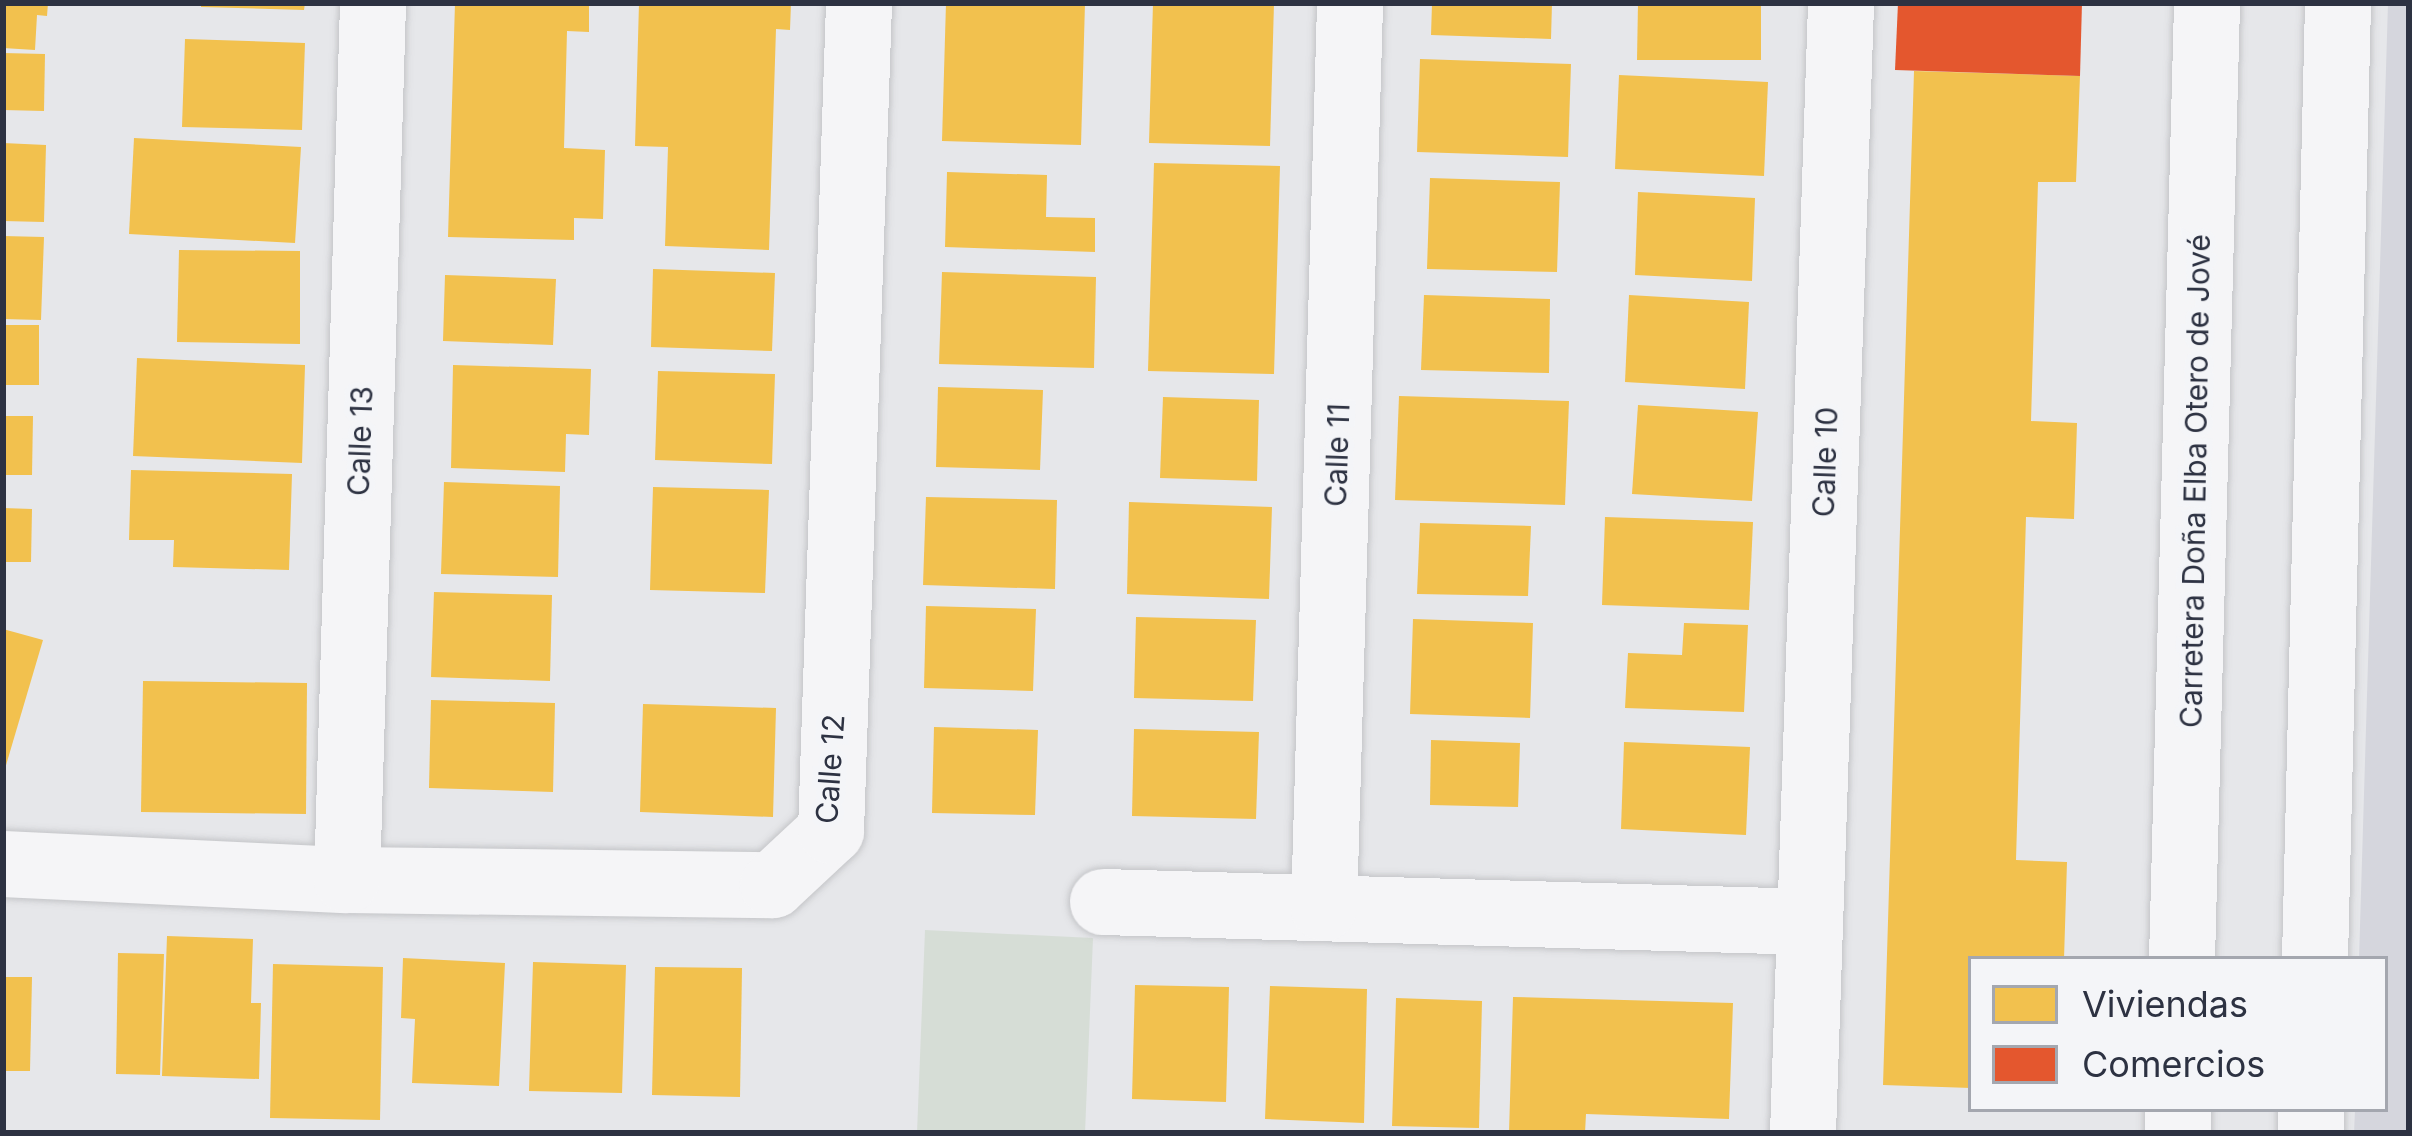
<!DOCTYPE html>
<meta charset="utf-8">
<style>
body{margin:0}
#map{position:relative;width:2412px;height:1136px;overflow:hidden;background:#e6e7ea;font-family:Inter,sans-serif}
div>[style]{position:absolute}
[style*='--x']{left:calc(var(--x)*1px);top:calc(var(--y)*1px);width:calc(var(--w)*1px);rotate:calc(var(--a)*1deg)}
.built>*{inset:0;background:#d5d6dd}
.green>*{inset:0;background:#d6ddd6}
.homes>*{inset:0;background:#f2c14e}
.shops>*{inset:0;background:#e4572e}
.roads{filter:drop-shadow(0 0 3px #c4c5c8) drop-shadow(0 0 3px #c4c5c8)}
.minor>*{height:66px;margin:-33px;padding:0 33px;transform-origin:33px;border-radius:33px;background:#f5f5f7}
span{translate:-50% -50%;white-space:nowrap;text-align:center;line-height:1.15;-webkit-text-stroke:12px #f4f5f8;paint-order:stroke}
.street-label{font-size:30px;color:#2d3242}
.frame{position:absolute;inset:0;border:6px solid #2d3242;pointer-events:none}
.legend{position:absolute;left:1968px;top:956px;width:420px;height:156px;box-sizing:border-box;background:#f4f5f8;border:3px solid #a4a7af;margin:0;padding:15px 21px;list-style:none;font-size:36px;color:#2d3242}
.legend li{display:flex;align-items:center;gap:24px;height:60px}
.legend b{width:60px;border:3px solid #a4a7af}
</style>
<div id="map">
<div class="built">
<i style="clip-path:polygon(2388px 3px,2409px 3px,2409px 1133px,2354px 1133px,2355px 1109px,2385px 1109px,2385px 959px,2359px 959px)"></i>
</div>
<div class="green">
<i style="clip-path:polygon(925px 930px,1093px 938px,1085px 1133px,917px 1133px)"></i>
</div>
<div class="homes">
<i style="clip-path:polygon(3px 3px,48px 3px,47px 16px,37px 15px,35px 50px,3px 48px)"></i>
<i style="clip-path:polygon(201px 3px,305px 3px,304px 10px,201px 7px)"></i>
<i style="clip-path:polygon(455px 3px,589px 3px,589px 32px,567px 31px,564px 148px,605px 150px,603px 219px,574px 218px,574px 240px,448px 237px)"></i>
<i style="clip-path:polygon(639px 3px,791px 3px,790px 30px,776px 29px,769px 250px,665px 246px,668px 147px,635px 146px)"></i>
<i style="clip-path:polygon(946px 3px,1085px 3px,1081px 145px,942px 141px)"></i>
<i style="clip-path:polygon(1153px 3px,1274px 3px,1270px 146px,1149px 143px)"></i>
<i style="clip-path:polygon(1432px 3px,1552px 3px,1551px 39px,1431px 35px)"></i>
<i style="clip-path:polygon(1638px 3px,1761px 3px,1761px 60px,1637px 60px)"></i>
<i style="clip-path:polygon(185px 39px,305px 43px,302px 130px,182px 127px)"></i>
<i style="clip-path:polygon(3px 53px,45px 54px,44px 111px,3px 110px)"></i>
<i style="clip-path:polygon(1420px 59px,1571px 64px,1568px 157px,1417px 152px)"></i>
<i style="clip-path:polygon(1914px 71px,2080px 76px,2076px 182px,2038px 182px,2031px 421px,2077px 423px,2074px 519px,2026px 517px,2016px 860px,2067px 862px,2064px 959px,1971px 959px,1971px 1088px,1883px 1085px)"></i>
<i style="clip-path:polygon(1619px 75px,1768px 82px,1764px 176px,1615px 169px)"></i>
<i style="clip-path:polygon(134px 138px,301px 147px,295px 243px,129px 234px)"></i>
<i style="clip-path:polygon(3px 143px,46px 145px,44px 222px,3px 221px)"></i>
<i style="clip-path:polygon(1154px 163px,1280px 166px,1274px 374px,1148px 371px)"></i>
<i style="clip-path:polygon(947px 172px,1047px 175px,1046px 217px,1095px 218px,1095px 252px,945px 247px)"></i>
<i style="clip-path:polygon(1430px 178px,1560px 182px,1557px 272px,1427px 269px)"></i>
<i style="clip-path:polygon(1638px 192px,1755px 198px,1752px 281px,1635px 275px)"></i>
<i style="clip-path:polygon(3px 236px,44px 237px,41px 320px,3px 319px)"></i>
<i style="clip-path:polygon(179px 250px,300px 251px,300px 344px,177px 342px)"></i>
<i style="clip-path:polygon(653px 269px,775px 273px,772px 351px,651px 347px)"></i>
<i style="clip-path:polygon(942px 272px,1096px 277px,1094px 368px,939px 364px)"></i>
<i style="clip-path:polygon(445px 275px,556px 279px,553px 345px,443px 341px)"></i>
<i style="clip-path:polygon(1424px 295px,1550px 299px,1549px 373px,1421px 370px)"></i>
<i style="clip-path:polygon(1629px 295px,1749px 302px,1745px 389px,1625px 382px)"></i>
<i style="clip-path:polygon(3px 325px,39px 325px,39px 385px,3px 385px)"></i>
<i style="clip-path:polygon(137px 358px,305px 365px,302px 463px,133px 456px)"></i>
<i style="clip-path:polygon(453px 365px,591px 369px,589px 435px,566px 434px,565px 472px,451px 468px)"></i>
<i style="clip-path:polygon(658px 371px,775px 374px,772px 464px,655px 460px)"></i>
<i style="clip-path:polygon(938px 387px,1043px 390px,1040px 470px,936px 467px)"></i>
<i style="clip-path:polygon(1399px 396px,1569px 401px,1565px 505px,1395px 500px)"></i>
<i style="clip-path:polygon(1163px 397px,1259px 400px,1257px 481px,1160px 478px)"></i>
<i style="clip-path:polygon(1638px 405px,1758px 412px,1752px 501px,1632px 494px)"></i>
<i style="clip-path:polygon(3px 416px,33px 416px,32px 475px,3px 475px)"></i>
<i style="clip-path:polygon(131px 470px,292px 474px,289px 570px,173px 567px,174px 540px,129px 540px)"></i>
<i style="clip-path:polygon(444px 482px,560px 486px,558px 577px,441px 574px)"></i>
<i style="clip-path:polygon(653px 487px,769px 490px,765px 593px,650px 590px)"></i>
<i style="clip-path:polygon(926px 497px,1057px 500px,1055px 589px,923px 585px)"></i>
<i style="clip-path:polygon(1129px 502px,1272px 507px,1269px 599px,1127px 594px)"></i>
<i style="clip-path:polygon(3px 508px,32px 509px,31px 562px,3px 562px)"></i>
<i style="clip-path:polygon(1605px 517px,1753px 522px,1749px 610px,1602px 605px)"></i>
<i style="clip-path:polygon(1420px 523px,1531px 526px,1528px 596px,1417px 594px)"></i>
<i style="clip-path:polygon(434px 592px,552px 595px,550px 681px,431px 677px)"></i>
<i style="clip-path:polygon(926px 606px,1036px 609px,1033px 691px,924px 688px)"></i>
<i style="clip-path:polygon(1136px 617px,1256px 620px,1253px 701px,1134px 698px)"></i>
<i style="clip-path:polygon(1413px 619px,1533px 623px,1530px 718px,1410px 714px)"></i>
<i style="clip-path:polygon(1684px 623px,1748px 625px,1744px 712px,1625px 708px,1628px 653px,1682px 655px)"></i>
<i style="clip-path:polygon(3px 629px,43px 640px,4px 772px,3px 772px)"></i>
<i style="clip-path:polygon(143px 681px,307px 683px,306px 814px,141px 812px)"></i>
<i style="clip-path:polygon(431px 700px,555px 703px,553px 792px,429px 788px)"></i>
<i style="clip-path:polygon(643px 704px,776px 708px,773px 817px,640px 812px)"></i>
<i style="clip-path:polygon(934px 727px,1038px 730px,1035px 815px,932px 813px)"></i>
<i style="clip-path:polygon(1134px 729px,1259px 732px,1256px 819px,1132px 816px)"></i>
<i style="clip-path:polygon(1431px 740px,1520px 743px,1518px 807px,1430px 805px)"></i>
<i style="clip-path:polygon(1624px 742px,1750px 747px,1746px 835px,1621px 829px)"></i>
<i style="clip-path:polygon(167px 936px,253px 939px,251px 1003px,261px 1003px,259px 1079px,162px 1076px)"></i>
<i style="clip-path:polygon(118px 953px,164px 954px,160px 1075px,116px 1074px)"></i>
<i style="clip-path:polygon(403px 958px,505px 963px,499px 1086px,412px 1083px,415px 1019px,401px 1018px)"></i>
<i style="clip-path:polygon(533px 962px,626px 965px,622px 1093px,529px 1091px)"></i>
<i style="clip-path:polygon(273px 964px,383px 967px,380px 1120px,270px 1118px)"></i>
<i style="clip-path:polygon(655px 967px,742px 968px,740px 1097px,652px 1095px)"></i>
<i style="clip-path:polygon(3px 977px,32px 977px,30px 1071px,3px 1071px)"></i>
<i style="clip-path:polygon(1135px 985px,1229px 987px,1226px 1102px,1132px 1099px)"></i>
<i style="clip-path:polygon(1270px 986px,1367px 989px,1364px 1123px,1265px 1119px)"></i>
<i style="clip-path:polygon(1513px 997px,1733px 1003px,1729px 1119px,1586px 1114px,1585px 1133px,1509px 1133px)"></i>
<i style="clip-path:polygon(1396px 998px,1482px 1001px,1479px 1128px,1392px 1126px)"></i>
</div>
<div class="shops">
<i style="clip-path:polygon(1898px 3px,2082px 3px,2080px 76px,1895px 70px)"></i>
</div>
<div class="roads">
<div class="minor">
<i style="--x:3;--y:864;--w:344;--a:2.7"></i>
<i style="--x:347;--y:880;--w:426;--a:0.7"></i>
<i style="--x:773;--y:885;--w:79;--a:-43"></i>
<i style="--x:831;--y:831;--w:828;--a:-88.06"></i>
<i style="--x:347;--y:880;--w:877;--a:-88.3"></i>
<i style="--x:1103;--y:902;--w:706;--a:1.62"></i>
<i style="--x:1324;--y:908;--w:905;--a:-88.35"></i>
<i style="--x:2182;--y:959;--w:956;--a:-88.5"></i>
<i style="--x:2315;--y:959;--w:956;--a:-88.62"></i>
<i style="--x:1803;--y:1133;--w:1131;--a:-88.07"></i>
<i style="--x:2178;--y:1133;--w:24;--a:-90"></i>
<i style="--x:2311;--y:1133;--w:24;--a:-90"></i>
</div>
</div>
<div class="street-label">
<span style="left:360px;top:441px;rotate:-88deg">Calle 13</span>
<span style="left:1337px;top:455px;rotate:-88deg">Calle 11</span>
<span style="left:1825px;top:462px;rotate:-88deg">Calle 10</span>
<span style="left:2195px;top:481px;rotate:-89deg">Carretera Doña Elba Otero de Jové</span>
<span style="left:830px;top:769px;rotate:-86deg">Calle 12</span>
</div>
<div class="frame"></div>
<ul class="legend">
<li><b style="height:33px;background:#f2c14e"></b>Viviendas</li>
<li><b style="height:33px;background:#e4572e"></b>Comercios</li>
</ul>
</div>
